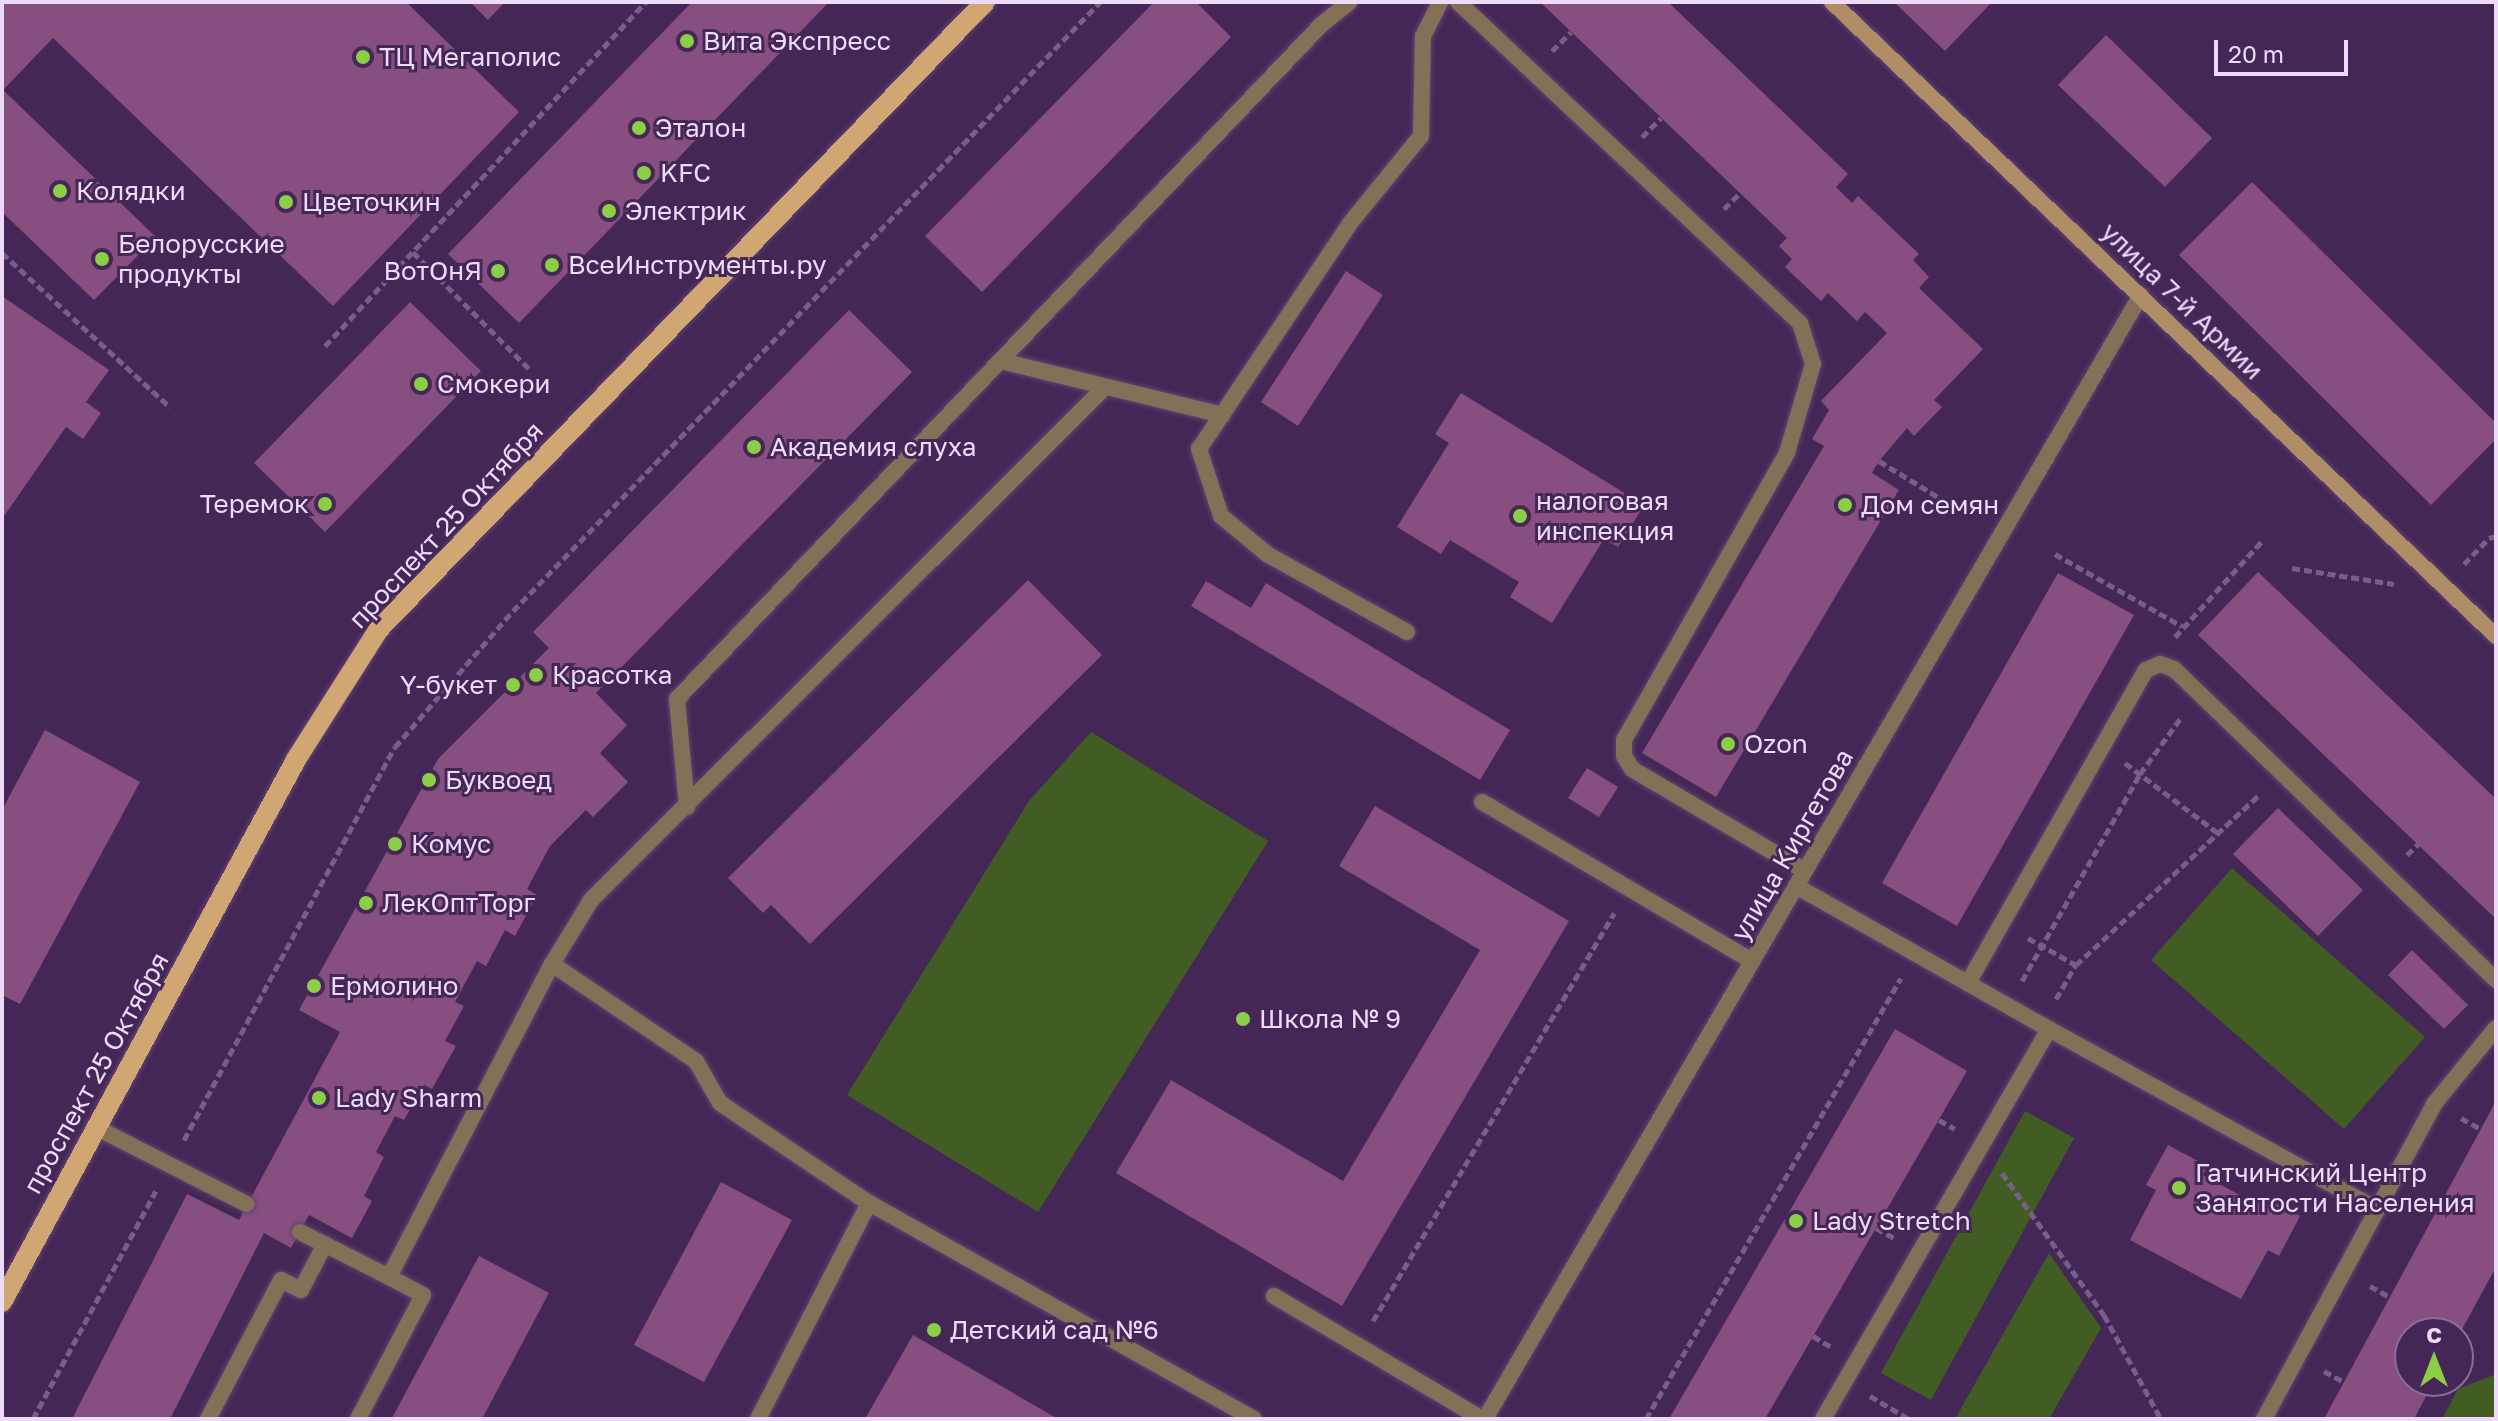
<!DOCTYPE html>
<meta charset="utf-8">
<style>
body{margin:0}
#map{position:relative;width:2498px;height:1421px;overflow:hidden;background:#452757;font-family:"Golos Text",sans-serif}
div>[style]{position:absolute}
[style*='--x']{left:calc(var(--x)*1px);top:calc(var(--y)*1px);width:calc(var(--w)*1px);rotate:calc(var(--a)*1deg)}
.green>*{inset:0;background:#415d24}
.building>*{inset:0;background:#864f7f}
.path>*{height:5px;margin-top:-2.5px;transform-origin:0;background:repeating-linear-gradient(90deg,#785e88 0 8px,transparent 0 12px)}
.roads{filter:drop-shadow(0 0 2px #604471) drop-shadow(0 0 2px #604471)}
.lane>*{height:16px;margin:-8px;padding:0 8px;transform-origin:8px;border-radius:8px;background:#846f57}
.street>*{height:16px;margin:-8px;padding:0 8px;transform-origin:8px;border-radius:8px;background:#846f57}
.secondary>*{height:16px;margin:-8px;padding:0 8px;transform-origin:8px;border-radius:8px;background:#af8e67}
.primary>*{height:20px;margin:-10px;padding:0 10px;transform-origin:10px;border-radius:10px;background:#d0a673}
.dots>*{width:22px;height:22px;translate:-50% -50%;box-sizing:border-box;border:4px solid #452757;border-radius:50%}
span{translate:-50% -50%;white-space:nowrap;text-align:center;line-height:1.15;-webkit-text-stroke:6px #452757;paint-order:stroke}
.poi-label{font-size:26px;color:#eddbf9}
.left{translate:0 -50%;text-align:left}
.right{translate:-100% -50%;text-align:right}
.street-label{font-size:26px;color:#eddbf9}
.frame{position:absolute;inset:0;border:4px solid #eddbf9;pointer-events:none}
.north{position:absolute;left:2394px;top:1317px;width:80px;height:80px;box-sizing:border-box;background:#452757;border:2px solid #886f98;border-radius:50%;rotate:0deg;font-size:22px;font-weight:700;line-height:32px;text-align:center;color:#eddbf9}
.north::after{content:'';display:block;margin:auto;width:28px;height:36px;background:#8cce45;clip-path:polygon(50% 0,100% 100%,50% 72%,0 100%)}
.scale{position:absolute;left:2214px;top:40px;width:134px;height:36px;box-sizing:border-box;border:4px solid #eddbf9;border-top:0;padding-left:10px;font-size:24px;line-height:28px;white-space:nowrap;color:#eddbf9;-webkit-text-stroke:6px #452757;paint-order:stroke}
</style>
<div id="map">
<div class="green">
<i style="clip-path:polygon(1091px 732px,1268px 841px,1038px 1212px,847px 1095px,1029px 801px)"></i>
<i style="clip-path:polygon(2232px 868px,2425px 1037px,2344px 1129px,2151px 960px)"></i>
<i style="clip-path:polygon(2025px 1111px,2074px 1138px,1931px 1400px,1881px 1373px)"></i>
<i style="clip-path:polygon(2049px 1253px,2101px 1328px,2049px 1419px,1955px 1419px)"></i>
<i style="clip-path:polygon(2496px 1374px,2496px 1419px,2442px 1419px,2458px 1389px)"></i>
</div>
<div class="building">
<i style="clip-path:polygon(2px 2px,406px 2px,519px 112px,333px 306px,53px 38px,3px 90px,156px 237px,94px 300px,2px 212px)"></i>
<i style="clip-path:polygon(470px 2px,505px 2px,488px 20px)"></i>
<i style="clip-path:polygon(692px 2px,829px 2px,519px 323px,448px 254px)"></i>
<i style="clip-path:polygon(1154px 2px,1196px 2px,1231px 37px,982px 292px,925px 236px)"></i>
<i style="clip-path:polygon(1540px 2px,1668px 2px,1848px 174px,1836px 187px,1852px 203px,1858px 196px,1919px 254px,1913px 260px,1929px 277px,1919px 288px,1983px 349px,1934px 400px,1942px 407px,1914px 436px,1907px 428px,1879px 461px,1872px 473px,1899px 490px,1716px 797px,1642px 753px,1824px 446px,1812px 439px,1829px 410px,1821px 401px,1887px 333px,1865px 312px,1857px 321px,1828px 293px,1821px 301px,1785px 267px,1792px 259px,1779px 246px,1787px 238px)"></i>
<i style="clip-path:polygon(1894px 2px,1992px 2px,1945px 51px)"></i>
<i style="clip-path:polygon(2106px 35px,2212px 138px,2165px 187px,2058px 85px)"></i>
<i style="clip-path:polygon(2252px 182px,2496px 423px,2496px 439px,2431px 505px,2179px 255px)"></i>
<i style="clip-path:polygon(1346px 271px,1383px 295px,1298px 426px,1261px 402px)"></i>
<i style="clip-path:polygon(2px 296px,109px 370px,86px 402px,101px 413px,83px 439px,66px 427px,2px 519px)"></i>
<i style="clip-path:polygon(410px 302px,481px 371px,325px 532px,254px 463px)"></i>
<i style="clip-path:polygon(849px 310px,912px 372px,596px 693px,627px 725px,600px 753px,628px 782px,593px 817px,586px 810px,550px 846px,527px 889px,537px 895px,515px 936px,505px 930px,486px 966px,477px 961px,455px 1002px,464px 1006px,445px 1041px,456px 1046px,432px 1089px,424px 1085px,404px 1120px,395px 1116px,376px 1152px,384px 1157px,364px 1196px,372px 1201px,352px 1238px,309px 1215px,291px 1248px,264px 1233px,170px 1419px,72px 1419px,187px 1194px,239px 1220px,340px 1032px,299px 1010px,438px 759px,549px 648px,533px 632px)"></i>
<i style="clip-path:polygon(1461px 393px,1644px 505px,1618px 547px,1604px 539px,1552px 623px,1510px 597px,1519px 582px,1450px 540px,1441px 554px,1397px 527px,1449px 443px,1435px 434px)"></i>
<i style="clip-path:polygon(2258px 572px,2496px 799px,2496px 919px,2198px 635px)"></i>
<i style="clip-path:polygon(2058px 573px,2134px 615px,1957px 926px,1882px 883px)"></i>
<i style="clip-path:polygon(1028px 580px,1102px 655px,810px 944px,771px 905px,763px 913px,728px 878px)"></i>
<i style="clip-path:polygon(1206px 581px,1251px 608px,1266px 583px,1510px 730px,1480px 780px,1191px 606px)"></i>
<i style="clip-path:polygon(45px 730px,140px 782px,20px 1004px,2px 995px,2px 810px)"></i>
<i style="clip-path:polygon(1587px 768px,1618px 787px,1599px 817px,1568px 798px)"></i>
<i style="clip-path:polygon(1375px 806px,1569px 921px,1342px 1306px,1116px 1173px,1171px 1080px,1343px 1181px,1480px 950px,1339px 866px)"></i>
<i style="clip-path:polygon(2278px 808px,2363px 890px,2318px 936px,2233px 854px)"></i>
<i style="clip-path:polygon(2412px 950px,2468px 1005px,2444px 1029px,2388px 975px)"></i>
<i style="clip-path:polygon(1895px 1029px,1967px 1071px,1876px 1228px,1765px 1419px,1669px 1419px)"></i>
<i style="clip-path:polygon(2496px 1101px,2496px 1267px,2460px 1333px,2410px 1333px,2410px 1381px,2434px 1381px,2414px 1419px,2324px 1419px)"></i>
<i style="clip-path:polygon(2168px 1145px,2207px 1166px,2203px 1175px,2256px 1204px,2260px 1195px,2300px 1216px,2279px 1256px,2268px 1250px,2241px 1299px,2130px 1240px,2156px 1190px,2146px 1185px)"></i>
<i style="clip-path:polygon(721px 1182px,792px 1220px,704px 1382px,634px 1345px)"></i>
<i style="clip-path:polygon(479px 1256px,549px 1293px,482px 1419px,392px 1418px)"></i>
<i style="clip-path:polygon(913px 1335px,1058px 1419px,865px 1419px)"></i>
</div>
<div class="path">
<i style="--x:1552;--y:51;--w:27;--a:-45"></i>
<i style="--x:1642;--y:137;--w:27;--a:-45"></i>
<i style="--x:1724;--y:209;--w:23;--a:-45"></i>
<i style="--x:413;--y:252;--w:166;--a:45.2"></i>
<i style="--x:2;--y:253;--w:228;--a:42.5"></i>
<i style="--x:325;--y:346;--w:471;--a:-47"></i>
<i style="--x:1879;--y:461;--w:81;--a:31.3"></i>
<i style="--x:2055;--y:554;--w:146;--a:29.6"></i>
<i style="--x:2464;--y:564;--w:36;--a:-46"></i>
<i style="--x:2489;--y:538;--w:7;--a:-16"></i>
<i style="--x:2292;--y:568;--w:103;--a:8.9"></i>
<i style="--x:2175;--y:637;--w:131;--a:-47.8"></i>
<i style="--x:2125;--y:763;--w:116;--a:37"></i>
<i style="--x:2407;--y:855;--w:16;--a:-45"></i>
<i style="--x:2028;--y:938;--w:55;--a:29.4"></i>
<i style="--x:2022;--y:981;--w:238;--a:-60.3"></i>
<i style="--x:2140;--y:774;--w:68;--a:-54"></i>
<i style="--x:2056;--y:999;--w:39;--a:-60"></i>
<i style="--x:2076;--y:965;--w:250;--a:-42.9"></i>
<i style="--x:2461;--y:1118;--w:23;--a:29"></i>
<i style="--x:1939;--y:1120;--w:18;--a:29"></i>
<i style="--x:184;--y:1140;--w:446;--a:-61.8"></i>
<i style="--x:395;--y:747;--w:180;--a:-49.1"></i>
<i style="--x:513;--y:611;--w:846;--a:-46.05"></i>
<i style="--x:2002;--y:1173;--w:175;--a:54.3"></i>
<i style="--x:2104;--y:1315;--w:119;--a:61.3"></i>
<i style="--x:2415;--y:1202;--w:23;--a:29"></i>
<i style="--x:1876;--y:1228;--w:21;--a:29"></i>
<i style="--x:2370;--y:1286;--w:23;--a:29"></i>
<i style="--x:1373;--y:1321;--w:474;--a:-59.4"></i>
<i style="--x:1813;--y:1336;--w:21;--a:31"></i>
<i style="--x:2324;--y:1371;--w:23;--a:29"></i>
<i style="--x:1870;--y:1396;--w:45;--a:30.5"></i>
<i style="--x:33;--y:1419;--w:259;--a:-61.7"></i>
<i style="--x:1646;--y:1419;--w:509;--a:-59.96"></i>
</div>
<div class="roads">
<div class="lane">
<i style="--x:1458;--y:2;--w:469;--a:43.2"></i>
<i style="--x:1800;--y:323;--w:43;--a:72.4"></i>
<i style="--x:1813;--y:364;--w:93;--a:106.3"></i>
<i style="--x:1787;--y:453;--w:330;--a:119.6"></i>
<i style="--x:1624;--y:740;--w:16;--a:90"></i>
<i style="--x:1624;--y:756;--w:15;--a:58"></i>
<i style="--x:1632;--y:769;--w:201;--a:30.5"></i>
<i style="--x:1001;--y:361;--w:228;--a:13.7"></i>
<i style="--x:1407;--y:632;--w:160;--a:-150.9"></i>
<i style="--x:1267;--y:554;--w:60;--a:-140.4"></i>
<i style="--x:1221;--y:516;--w:71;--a:-108.2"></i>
<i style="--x:1199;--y:449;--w:273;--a:-56.2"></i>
<i style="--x:1351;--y:222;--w:111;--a:-50.9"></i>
<i style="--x:1421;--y:136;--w:100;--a:-88.9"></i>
<i style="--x:1423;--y:36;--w:38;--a:-63"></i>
<i style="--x:1482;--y:802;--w:313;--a:30.5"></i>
<i style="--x:687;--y:807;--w:108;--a:-95.3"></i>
<i style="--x:677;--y:699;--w:932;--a:-46.3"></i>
<i style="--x:1321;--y:25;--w:36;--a:-39"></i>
<i style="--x:1796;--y:886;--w:291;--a:29.5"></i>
<i style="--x:2049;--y:1029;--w:451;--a:120.1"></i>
<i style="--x:552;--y:964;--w:75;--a:-58.6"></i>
<i style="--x:591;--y:900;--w:726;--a:-44.94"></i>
<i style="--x:1968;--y:983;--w:360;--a:-60.4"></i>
<i style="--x:2146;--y:670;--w:15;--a:-23"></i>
<i style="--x:2160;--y:664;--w:15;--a:20"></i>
<i style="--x:2174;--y:669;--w:448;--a:44"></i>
<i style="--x:2049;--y:1029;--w:374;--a:28.8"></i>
<i style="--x:95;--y:1127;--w:170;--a:26.9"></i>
<i style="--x:869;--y:1203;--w:441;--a:29.3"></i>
<i style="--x:300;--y:1232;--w:100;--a:26.8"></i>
<i style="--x:389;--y:1277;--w:353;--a:-62.5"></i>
<i style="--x:552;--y:964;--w:174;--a:34"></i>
<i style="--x:696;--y:1061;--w:48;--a:60.3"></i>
<i style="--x:720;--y:1103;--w:179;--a:33.9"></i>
<i style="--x:869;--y:1203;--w:243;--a:117.2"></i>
<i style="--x:1274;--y:1296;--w:242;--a:30.6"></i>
<i style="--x:208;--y:1419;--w:157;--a:-62.3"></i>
<i style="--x:281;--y:1280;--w:22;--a:27"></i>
<i style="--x:301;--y:1290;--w:52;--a:-62.4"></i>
<i style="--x:358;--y:1419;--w:140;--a:-62.3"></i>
<i style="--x:423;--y:1295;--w:38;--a:-152"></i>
<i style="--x:2264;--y:1419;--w:358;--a:-61.6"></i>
<i style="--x:2434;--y:1104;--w:98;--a:-50.8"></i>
</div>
<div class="street">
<i style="--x:1485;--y:1419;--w:1301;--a:-59.73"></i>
</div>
<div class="secondary">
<i style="--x:1832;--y:2;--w:918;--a:43.68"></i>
</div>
<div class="primary">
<i style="--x:2;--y:1302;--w:619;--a:-61.53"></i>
<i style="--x:297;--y:758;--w:153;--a:-57.6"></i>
<i style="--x:379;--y:629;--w:872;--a:-45.98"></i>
</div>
</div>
<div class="dots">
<i style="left:687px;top:41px;background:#8cce45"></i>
<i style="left:363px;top:57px;background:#8cce45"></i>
<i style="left:639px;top:128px;background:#8cce45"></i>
<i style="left:644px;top:173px;background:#8cce45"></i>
<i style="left:60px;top:191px;background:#8cce45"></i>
<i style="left:286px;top:202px;background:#8cce45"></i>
<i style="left:609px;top:211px;background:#8cce45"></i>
<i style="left:102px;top:259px;background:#8cce45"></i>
<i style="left:552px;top:265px;background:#8cce45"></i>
<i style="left:498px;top:271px;background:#8cce45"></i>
<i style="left:421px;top:384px;background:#8cce45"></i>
<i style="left:754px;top:447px;background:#8cce45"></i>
<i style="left:325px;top:504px;background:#8cce45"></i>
<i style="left:1845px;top:505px;background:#8cce45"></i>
<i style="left:1520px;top:516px;background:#8cce45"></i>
<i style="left:536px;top:675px;background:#8cce45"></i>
<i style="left:513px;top:685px;background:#8cce45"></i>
<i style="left:1728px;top:744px;background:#8cce45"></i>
<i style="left:429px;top:780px;background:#8cce45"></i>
<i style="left:395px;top:844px;background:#8cce45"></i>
<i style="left:366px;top:903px;background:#8cce45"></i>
<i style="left:314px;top:986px;background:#8cce45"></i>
<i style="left:1243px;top:1019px;background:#8cce45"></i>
<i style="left:319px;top:1098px;background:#8cce45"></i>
<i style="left:2179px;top:1188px;background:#8cce45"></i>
<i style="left:1796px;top:1221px;background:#8cce45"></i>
<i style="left:934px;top:1330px;background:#8cce45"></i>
</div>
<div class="poi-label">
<span class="left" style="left:703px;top:41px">Вита Экспресс</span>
<span class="left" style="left:379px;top:57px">ТЦ Мегаполис</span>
<span class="left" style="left:655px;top:128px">Эталон</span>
<span class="left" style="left:660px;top:173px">KFC</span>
<span class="left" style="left:76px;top:191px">Колядки</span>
<span class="left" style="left:302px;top:202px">Цветочкин</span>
<span class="left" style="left:625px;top:211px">Электрик</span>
<span class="left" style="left:118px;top:259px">Белорусские<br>продукты</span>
<span class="left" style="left:568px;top:265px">ВсеИнструменты.ру</span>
<span class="right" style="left:482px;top:271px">ВотОнЯ</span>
<span class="left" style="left:437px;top:384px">Смокери</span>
<span class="left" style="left:770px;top:447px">Академия слуха</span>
<span class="left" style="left:1536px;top:516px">налоговая<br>инспекция</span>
<span class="right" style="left:309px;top:504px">Теремок</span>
<span class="left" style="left:1861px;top:505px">Дом семян</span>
<span class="left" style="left:552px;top:675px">Красотка</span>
<span class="right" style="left:497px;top:685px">Y-букет</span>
<span class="left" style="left:1744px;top:744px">Ozon</span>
<span class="left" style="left:445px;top:780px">Буквоед</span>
<span class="left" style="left:411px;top:844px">Комус</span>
<span class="left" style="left:382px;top:903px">ЛекОптТорг</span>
<span class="left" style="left:330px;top:986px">Ермолино</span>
<span class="left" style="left:1259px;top:1019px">Школа № 9</span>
<span class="left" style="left:335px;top:1098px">Lady Sharm</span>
<span class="left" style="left:2195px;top:1188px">Гатчинский Центр<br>Занятости Населения</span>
<span class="left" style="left:1812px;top:1221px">Lady Stretch</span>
<span class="left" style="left:950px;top:1330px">Детский сад №6</span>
</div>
<div class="street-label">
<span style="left:2182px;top:301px;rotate:44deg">улица 7-й Армии</span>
<span style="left:446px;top:525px;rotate:-47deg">проспект 25 Октября</span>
<span style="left:1792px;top:845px;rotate:-60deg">улица Киргетова</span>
<span style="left:96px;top:1073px;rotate:-61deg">проспект 25 Октября</span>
</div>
<div class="frame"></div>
<div class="north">С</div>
<div class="scale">20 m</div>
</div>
